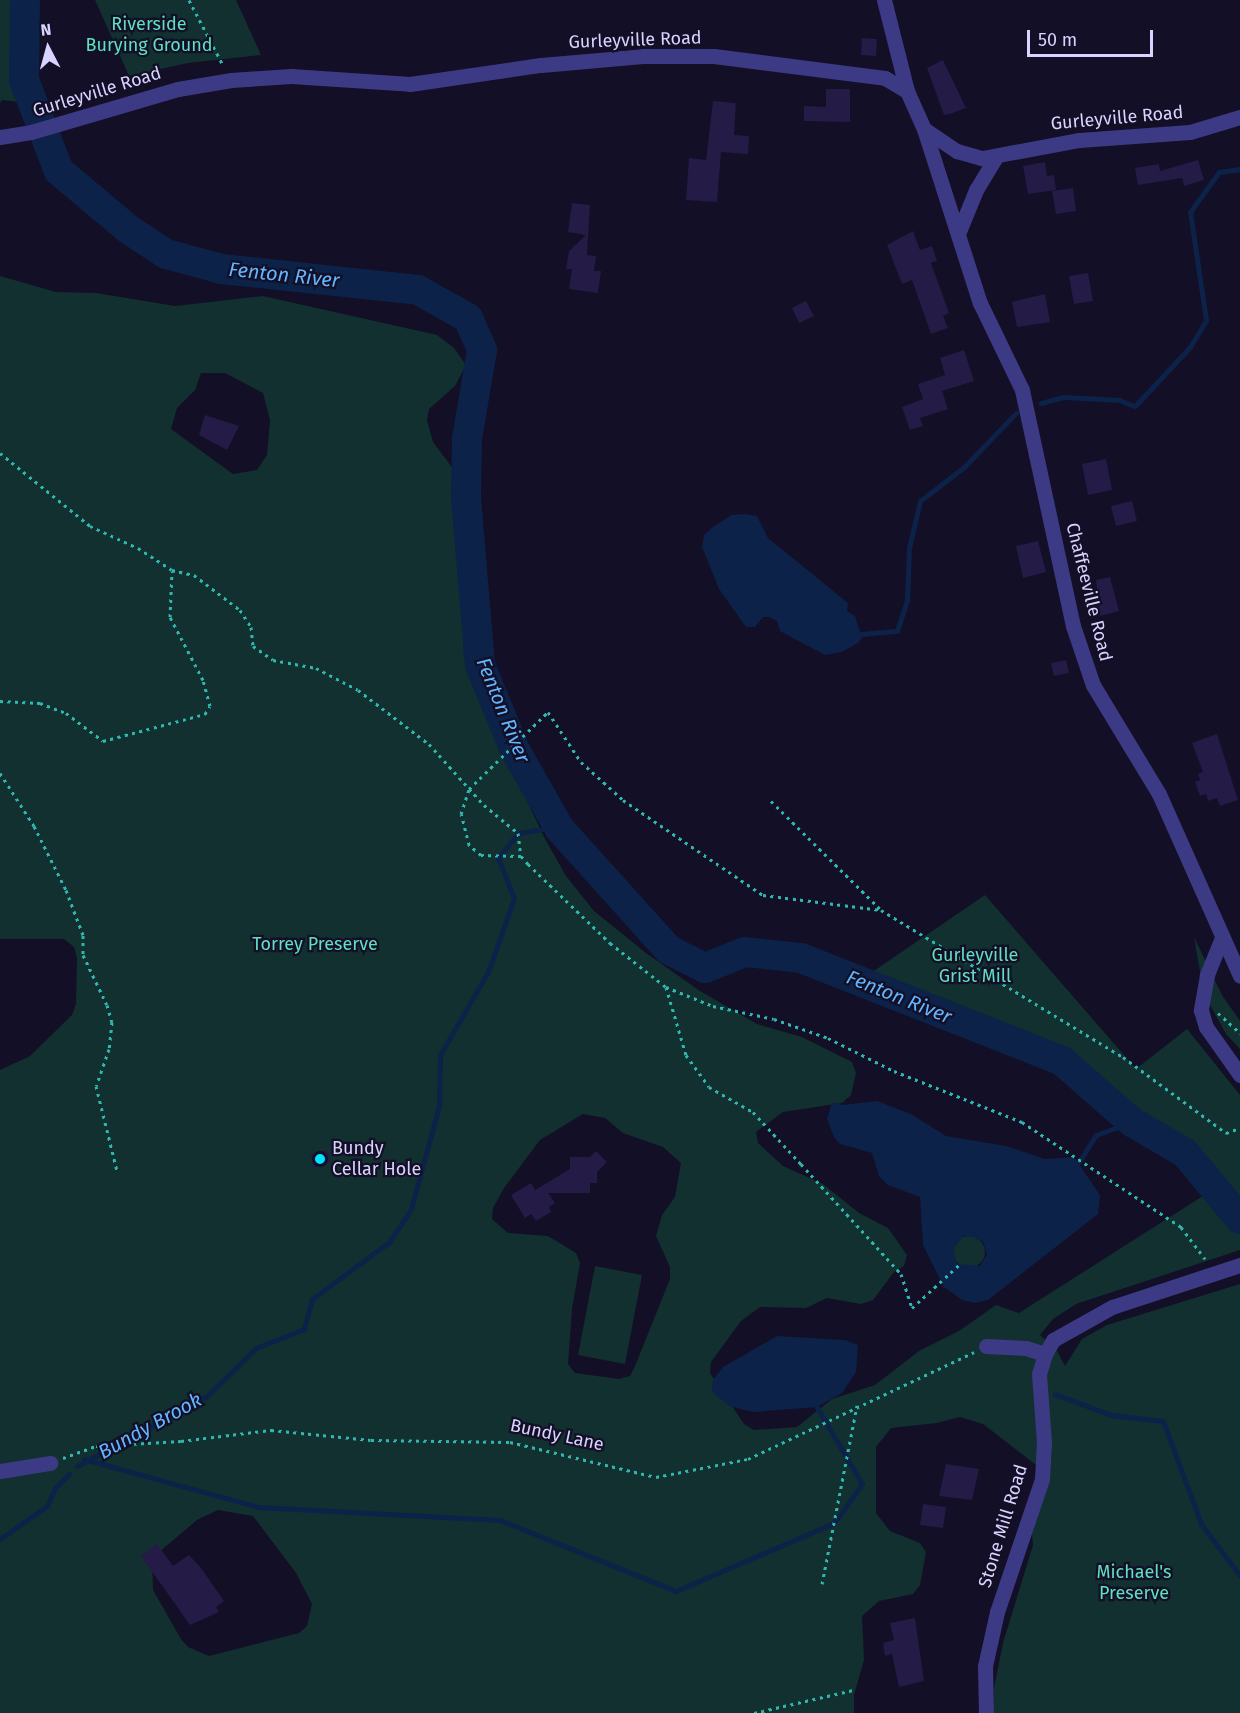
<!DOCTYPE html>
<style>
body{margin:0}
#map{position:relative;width:1240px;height:1713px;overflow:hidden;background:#130f26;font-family:"Fira Sans",sans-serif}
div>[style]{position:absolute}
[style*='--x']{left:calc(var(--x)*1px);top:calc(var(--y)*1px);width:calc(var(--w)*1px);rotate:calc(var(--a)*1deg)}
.green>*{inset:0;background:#12302f}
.round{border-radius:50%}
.water>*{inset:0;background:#0c2248}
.stream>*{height:5px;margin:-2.5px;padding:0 2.5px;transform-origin:2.5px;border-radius:2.5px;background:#0c2248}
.river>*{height:30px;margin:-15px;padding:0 15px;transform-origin:15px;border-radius:15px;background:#0c2248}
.building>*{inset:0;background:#241b47}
.path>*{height:3px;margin-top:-1.5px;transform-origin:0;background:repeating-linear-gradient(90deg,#2fb8b0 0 3px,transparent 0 7.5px)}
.minor>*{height:15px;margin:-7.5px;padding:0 7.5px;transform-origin:7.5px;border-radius:7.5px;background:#3d3a85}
.tertiary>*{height:15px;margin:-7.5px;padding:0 7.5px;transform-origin:7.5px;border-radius:7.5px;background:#3d3a85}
.dots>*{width:16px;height:16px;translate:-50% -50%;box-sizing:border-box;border:3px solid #130f26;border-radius:50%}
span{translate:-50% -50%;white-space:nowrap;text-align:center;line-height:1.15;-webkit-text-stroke:4.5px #130f26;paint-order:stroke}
.park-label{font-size:18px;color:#5fe0c0}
.street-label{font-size:18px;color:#d9d4ff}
.poi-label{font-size:18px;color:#d9d4ff}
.left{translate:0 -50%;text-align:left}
.water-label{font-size:20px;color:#62b6ff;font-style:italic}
.north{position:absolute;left:18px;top:18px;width:60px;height:60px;-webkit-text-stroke:4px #130f26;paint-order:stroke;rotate:354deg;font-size:16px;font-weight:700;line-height:24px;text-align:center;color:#d9d4ff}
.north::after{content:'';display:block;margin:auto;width:21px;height:27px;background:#d9d4ff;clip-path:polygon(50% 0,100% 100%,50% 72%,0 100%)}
.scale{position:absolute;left:1027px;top:30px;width:126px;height:27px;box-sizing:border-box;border:3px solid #d9d4ff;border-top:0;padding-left:8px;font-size:18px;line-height:21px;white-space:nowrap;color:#d9d4ff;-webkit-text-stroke:4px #130f26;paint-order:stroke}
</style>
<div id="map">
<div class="green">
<i style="clip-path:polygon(0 0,17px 0,14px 68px,28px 103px,2px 100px,0 103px)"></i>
<i style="clip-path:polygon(95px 0,236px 0,261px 55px,188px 63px,129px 76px)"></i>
<i style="clip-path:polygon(evenodd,0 276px,56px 292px,96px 293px,175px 306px,263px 296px,437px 335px,454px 348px,466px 365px,455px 386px,429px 409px,427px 420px,433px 442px,460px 478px,464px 656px,479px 699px,544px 837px,566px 876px,594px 911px,646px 953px,700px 991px,757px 1024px,802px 1037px,852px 1062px,856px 1073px,851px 1095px,842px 1103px,783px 1112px,756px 1132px,758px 1143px,783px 1166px,823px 1184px,859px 1213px,888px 1228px,907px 1255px,904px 1266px,894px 1272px,873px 1300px,861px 1304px,827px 1298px,806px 1308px,760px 1307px,741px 1321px,711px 1362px,710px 1373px,744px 1424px,754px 1430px,797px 1427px,832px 1399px,875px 1385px,919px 1351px,959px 1331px,996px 1305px,1019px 1313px,1206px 1194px,1161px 1127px,1108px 1090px,1040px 1062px,954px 1016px,846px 990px,985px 895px,1136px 1069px,1187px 1029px,1240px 1095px,1240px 1250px,1076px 1304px,1053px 1319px,1040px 1335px,1056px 1349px,1065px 1366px,1082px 1339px,1107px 1325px,1240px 1284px,1240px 1713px,994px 1713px,994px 1688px,1003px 1643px,1033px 1545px,1031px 1523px,1040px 1468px,983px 1424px,960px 1417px,937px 1423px,891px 1428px,876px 1447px,876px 1513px,890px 1531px,920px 1543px,926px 1552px,920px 1585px,913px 1594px,879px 1601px,862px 1616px,864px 1660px,854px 1695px,854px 1713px,0 1713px,0 1070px,30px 1056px,72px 1015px,76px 1004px,77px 958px,74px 947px,64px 939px,0 939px,0 276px,201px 373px,225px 373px,263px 393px,270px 420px,267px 455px,257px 470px,233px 474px,171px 429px,177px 408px,195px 390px,201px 373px,0 276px,583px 1114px,605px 1118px,623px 1133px,663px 1147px,681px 1163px,675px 1197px,662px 1215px,656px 1236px,670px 1267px,670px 1279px,635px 1366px,630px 1376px,619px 1379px,575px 1373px,568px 1364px,572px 1309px,580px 1263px,576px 1253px,548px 1236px,508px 1233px,492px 1219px,493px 1208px,504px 1188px,540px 1140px,583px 1114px,0 276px,218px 1510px,253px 1516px,296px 1573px,312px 1604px,307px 1626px,299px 1633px,209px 1656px,188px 1647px,181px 1639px,153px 1590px,152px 1558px,197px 1520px,218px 1510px)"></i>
<i style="clip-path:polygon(1194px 937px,1222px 995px,1240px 1021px,1240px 1049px,1226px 1034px,1204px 994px)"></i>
<i class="round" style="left:953px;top:1236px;width:32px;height:32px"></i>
<i style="clip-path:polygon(595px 1266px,642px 1275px,625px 1364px,578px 1355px)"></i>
</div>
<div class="water">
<i style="clip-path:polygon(745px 514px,757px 516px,768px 538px,848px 603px,847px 611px,855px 616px,862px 638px,858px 643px,842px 652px,825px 655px,780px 631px,777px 621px,769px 617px,763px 617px,755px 627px,746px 627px,719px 589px,702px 547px,704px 535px,713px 527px,731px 515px)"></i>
<i style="clip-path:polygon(evenodd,877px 1101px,911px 1114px,946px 1136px,1006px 1146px,1045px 1159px,1074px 1157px,1100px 1195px,1098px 1214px,988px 1300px,975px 1303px,962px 1300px,944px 1287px,923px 1245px,920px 1197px,888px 1185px,879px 1176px,872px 1153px,840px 1144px,834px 1137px,827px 1119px,832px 1102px,843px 1105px,877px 1101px,964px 1236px,975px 1237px,983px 1242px,987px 1254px,980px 1266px,957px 1264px,953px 1249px,964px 1236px)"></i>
<i style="clip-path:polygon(777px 1336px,845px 1340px,858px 1345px,856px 1372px,842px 1393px,817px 1407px,753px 1412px,729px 1406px,712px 1392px,713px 1380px,723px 1367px)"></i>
</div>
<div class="stream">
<i style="--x:1041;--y:403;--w:24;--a:-15"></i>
<i style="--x:1064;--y:397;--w:55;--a:3.1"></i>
<i style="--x:1119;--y:400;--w:17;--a:21"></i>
<i style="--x:1135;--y:406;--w:81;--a:-47"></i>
<i style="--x:1190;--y:347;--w:31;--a:-59"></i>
<i style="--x:1206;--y:320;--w:109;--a:-98.4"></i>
<i style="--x:1190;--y:212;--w:49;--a:-54.1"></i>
<i style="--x:1219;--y:172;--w:21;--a:-8"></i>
<i style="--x:861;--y:634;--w:36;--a:-5"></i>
<i style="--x:897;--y:631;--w:33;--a:-72"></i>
<i style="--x:907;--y:600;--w:52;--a:-87.8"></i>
<i style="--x:909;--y:548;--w:48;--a:-76.8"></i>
<i style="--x:920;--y:501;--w:56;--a:-37.7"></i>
<i style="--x:964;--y:467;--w:75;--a:-46.1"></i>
<i style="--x:1079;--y:1162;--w:32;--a:-58"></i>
<i style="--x:1096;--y:1135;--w:38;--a:-20"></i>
<i style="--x:1055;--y:1394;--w:60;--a:20.6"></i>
<i style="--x:1111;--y:1415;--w:52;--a:6.6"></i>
<i style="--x:1163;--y:1421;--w:110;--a:69.7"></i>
<i style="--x:1201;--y:1524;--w:65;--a:53.1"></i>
<i style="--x:84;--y:1459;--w:180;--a:15.4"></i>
<i style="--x:258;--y:1507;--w:242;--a:3.1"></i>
<i style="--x:500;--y:1520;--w:190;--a:22"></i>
<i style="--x:676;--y:1591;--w:172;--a:-23.3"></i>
<i style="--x:834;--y:1523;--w:48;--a:-54.3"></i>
<i style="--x:862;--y:1484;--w:89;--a:-120.3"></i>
<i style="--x:77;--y:1466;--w:148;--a:-28.3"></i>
<i style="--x:207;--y:1396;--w:69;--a:-44.4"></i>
<i style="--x:256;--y:1348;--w:52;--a:-21.6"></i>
<i style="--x:304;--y:1329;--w:31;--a:-75"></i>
<i style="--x:312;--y:1299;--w:96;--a:-36.5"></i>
<i style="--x:389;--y:1242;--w:40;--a:-56"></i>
<i style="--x:411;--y:1209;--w:107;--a:-74.8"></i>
<i style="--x:439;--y:1106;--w:51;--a:-88.9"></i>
<i style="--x:440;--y:1055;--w:96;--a:-60"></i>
<i style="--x:488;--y:972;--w:78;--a:-70.6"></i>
<i style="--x:514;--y:898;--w:43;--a:-111.8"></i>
<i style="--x:498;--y:858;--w:32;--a:-51"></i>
<i style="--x:518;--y:833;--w:38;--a:-9"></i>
<i style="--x:556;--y:827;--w:79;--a:47.6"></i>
<i style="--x:0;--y:1539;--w:57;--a:-35.1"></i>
<i style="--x:47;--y:1506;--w:20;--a:-66"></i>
<i style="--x:55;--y:1488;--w:20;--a:-45"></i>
</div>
<div class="river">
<i style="--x:25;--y:0;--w:80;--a:90.7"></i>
<i style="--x:24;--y:80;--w:97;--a:69"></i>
<i style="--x:59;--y:171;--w:90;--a:40"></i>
<i style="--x:128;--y:229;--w:45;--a:33.3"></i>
<i style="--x:166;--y:254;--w:58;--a:15"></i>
<i style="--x:222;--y:269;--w:197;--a:6.1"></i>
<i style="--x:418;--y:290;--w:57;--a:29.2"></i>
<i style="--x:468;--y:318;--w:35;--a:66"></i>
<i style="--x:482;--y:350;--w:90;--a:99.6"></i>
<i style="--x:467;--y:439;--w:59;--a:91"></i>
<i style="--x:466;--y:498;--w:168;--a:85.2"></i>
<i style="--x:480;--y:665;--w:90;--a:67.7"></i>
<i style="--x:514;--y:748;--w:92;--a:60.6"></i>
<i style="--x:559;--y:828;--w:164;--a:48"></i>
<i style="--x:669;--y:950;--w:40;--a:26.6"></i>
<i style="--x:705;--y:968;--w:43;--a:-21.8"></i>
<i style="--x:745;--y:952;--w:56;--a:6.1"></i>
<i style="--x:801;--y:958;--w:281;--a:21.5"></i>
<i style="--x:1062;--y:1061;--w:93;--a:41.1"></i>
<i style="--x:1132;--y:1122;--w:61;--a:30.3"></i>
<i style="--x:1185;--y:1153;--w:86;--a:50.2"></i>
</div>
<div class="building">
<i style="clip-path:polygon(862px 38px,877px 39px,876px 56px,861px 55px)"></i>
<i style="clip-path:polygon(943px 60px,966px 108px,950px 114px,944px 115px,927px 68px)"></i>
<i style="clip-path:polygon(826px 89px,850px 89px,850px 122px,804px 121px,804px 106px,826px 107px)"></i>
<i style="clip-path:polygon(713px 101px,736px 103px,734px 135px,749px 136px,748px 154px,721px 152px,717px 202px,686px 200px,689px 158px,706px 160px)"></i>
<i style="clip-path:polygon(1198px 160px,1204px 180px,1184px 186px,1182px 178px,1138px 185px,1135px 168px,1159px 164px,1160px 171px)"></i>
<i style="clip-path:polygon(1045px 162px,1047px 176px,1054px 175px,1056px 190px,1028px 194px,1023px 166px)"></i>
<i style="clip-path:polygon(1073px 188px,1076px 211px,1056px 214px,1052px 191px)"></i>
<i style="clip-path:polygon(572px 203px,590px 205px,587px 255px,596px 256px,594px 271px,601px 271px,598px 293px,569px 289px,572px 269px,566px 269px,569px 251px,586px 235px,568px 232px)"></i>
<i style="clip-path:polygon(913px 231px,920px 250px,932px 246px,937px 261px,931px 263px,949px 313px,943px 316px,948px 328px,931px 334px,912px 280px,902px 284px,887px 245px)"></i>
<i style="clip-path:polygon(1088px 273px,1093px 301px,1074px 304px,1069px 276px)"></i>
<i style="clip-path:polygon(1045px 294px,1050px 322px,1017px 327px,1012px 302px)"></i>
<i style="clip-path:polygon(806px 301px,814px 316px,799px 323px,792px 308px)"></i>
<i style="clip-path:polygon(964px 350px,974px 381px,942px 391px,948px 409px,920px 418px,923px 426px,910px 430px,902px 407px,923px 399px,918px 384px,945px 375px,940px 358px)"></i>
<i style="clip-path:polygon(205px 415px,239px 426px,227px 450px,199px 435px)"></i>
<i style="clip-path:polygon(1106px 459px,1112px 490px,1088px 495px,1082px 464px)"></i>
<i style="clip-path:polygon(1132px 501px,1137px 521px,1116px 526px,1111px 506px)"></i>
<i style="clip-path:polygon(1038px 541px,1046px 572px,1023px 578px,1016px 546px)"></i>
<i style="clip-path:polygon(1110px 577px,1119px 611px,1100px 616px,1096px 580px)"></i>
<i style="clip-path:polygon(1066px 660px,1069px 673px,1054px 676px,1051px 663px)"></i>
<i style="clip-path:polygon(1217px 734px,1238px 800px,1220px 806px,1217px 798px,1208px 801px,1206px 794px,1200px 796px,1195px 782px,1200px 780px,1198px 774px,1203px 772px,1192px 743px)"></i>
<i style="clip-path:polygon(327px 1150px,331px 1162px,314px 1168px,310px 1155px)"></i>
<i style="clip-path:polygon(596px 1151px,607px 1162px,597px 1172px,597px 1183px,590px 1183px,590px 1193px,548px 1193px,555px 1203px,549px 1207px,551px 1212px,536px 1221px,531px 1214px,525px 1218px,511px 1195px,531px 1183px,535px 1190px,570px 1169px,570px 1157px,590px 1157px)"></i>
<i style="clip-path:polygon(946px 1464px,979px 1469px,972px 1500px,939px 1496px)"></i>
<i style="clip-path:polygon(923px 1504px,946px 1507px,943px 1528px,920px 1525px)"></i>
<i style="clip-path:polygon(157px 1544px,173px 1566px,189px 1555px,201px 1568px,224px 1601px,216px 1607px,219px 1612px,190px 1625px,141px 1556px)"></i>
<i style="clip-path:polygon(915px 1618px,924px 1681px,899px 1687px,892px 1654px,885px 1656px,883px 1643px,894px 1640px,890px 1623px)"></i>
</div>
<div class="path">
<i style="--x:189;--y:0;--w:73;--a:62.4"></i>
<i style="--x:0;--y:453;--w:116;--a:39"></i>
<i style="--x:90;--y:526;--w:53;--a:24.6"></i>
<i style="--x:138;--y:548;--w:40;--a:32.9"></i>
<i style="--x:172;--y:570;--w:23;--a:13"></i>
<i style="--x:194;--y:575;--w:58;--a:37.3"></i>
<i style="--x:240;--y:610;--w:20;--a:57"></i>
<i style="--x:251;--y:627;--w:19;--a:84"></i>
<i style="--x:253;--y:646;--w:24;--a:35"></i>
<i style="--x:273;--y:660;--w:44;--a:10.5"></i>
<i style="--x:316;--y:668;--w:47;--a:27.6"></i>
<i style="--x:358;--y:690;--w:89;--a:37.3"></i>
<i style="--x:429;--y:744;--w:82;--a:48"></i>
<i style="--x:484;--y:805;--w:44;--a:39.5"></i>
<i style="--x:518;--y:833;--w:23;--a:83"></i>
<i style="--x:521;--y:856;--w:11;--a:49"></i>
<i style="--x:528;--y:864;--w:114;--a:43.9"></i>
<i style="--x:610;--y:943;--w:71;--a:38.2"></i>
<i style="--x:666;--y:987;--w:51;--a:22"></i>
<i style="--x:713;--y:1006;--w:62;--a:12"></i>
<i style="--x:774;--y:1019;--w:57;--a:19.4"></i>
<i style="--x:828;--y:1038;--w:74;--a:26.6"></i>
<i style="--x:894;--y:1071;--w:138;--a:21.7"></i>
<i style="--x:1022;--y:1122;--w:191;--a:33.4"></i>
<i style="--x:1181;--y:1227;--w:40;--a:53"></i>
<i style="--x:0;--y:701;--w:40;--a:2.9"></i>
<i style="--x:40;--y:703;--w:28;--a:21"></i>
<i style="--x:66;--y:713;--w:46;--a:37.1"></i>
<i style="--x:103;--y:741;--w:106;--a:-14.8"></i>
<i style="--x:205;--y:714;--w:9;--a:-58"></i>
<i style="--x:210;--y:706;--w:27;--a:-105"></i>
<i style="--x:203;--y:680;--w:71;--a:-117.6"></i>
<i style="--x:170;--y:617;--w:46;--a:-87.5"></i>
<i style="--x:0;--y:773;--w:63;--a:57.3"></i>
<i style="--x:34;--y:826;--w:72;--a:63.4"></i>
<i style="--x:66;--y:890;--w:48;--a:69.3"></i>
<i style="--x:83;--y:935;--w:20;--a:90"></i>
<i style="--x:83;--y:955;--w:55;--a:64.4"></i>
<i style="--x:107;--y:1005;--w:18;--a:74"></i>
<i style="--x:112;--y:1022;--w:27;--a:96"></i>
<i style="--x:109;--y:1049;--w:39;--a:109"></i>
<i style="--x:96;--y:1086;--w:88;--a:76.1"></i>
<i style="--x:771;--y:801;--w:153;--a:44.7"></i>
<i style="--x:521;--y:856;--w:40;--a:-178.6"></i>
<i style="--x:481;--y:855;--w:16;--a:-140"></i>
<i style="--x:469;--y:845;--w:32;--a:-104"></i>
<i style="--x:461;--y:814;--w:26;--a:-72"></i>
<i style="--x:469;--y:789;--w:110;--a:-44.3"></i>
<i style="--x:548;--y:712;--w:60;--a:56.6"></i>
<i style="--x:581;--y:762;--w:57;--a:42.1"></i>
<i style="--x:623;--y:800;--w:169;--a:34.2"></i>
<i style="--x:763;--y:895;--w:119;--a:7.2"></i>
<i style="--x:881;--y:910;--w:283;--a:31.3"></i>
<i style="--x:1123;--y:1057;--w:128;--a:36.4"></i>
<i style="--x:1226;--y:1133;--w:15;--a:-20"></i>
<i style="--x:666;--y:987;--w:71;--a:73.6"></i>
<i style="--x:686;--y:1055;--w:39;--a:54"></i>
<i style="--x:709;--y:1087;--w:51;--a:29.6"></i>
<i style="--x:753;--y:1112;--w:71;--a:47.3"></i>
<i style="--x:801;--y:1164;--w:149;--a:47.7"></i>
<i style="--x:901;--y:1274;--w:36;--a:72"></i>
<i style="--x:912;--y:1308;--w:65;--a:-42.5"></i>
<i style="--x:1218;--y:1013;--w:30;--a:42"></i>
<i style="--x:63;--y:1458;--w:35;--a:-20"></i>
<i style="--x:96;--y:1446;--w:85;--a:-3.4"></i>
<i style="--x:181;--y:1441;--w:91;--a:-7"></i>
<i style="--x:271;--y:1430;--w:100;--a:5.7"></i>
<i style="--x:371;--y:1440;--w:139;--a:0.8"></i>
<i style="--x:510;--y:1442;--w:150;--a:13.5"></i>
<i style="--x:656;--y:1477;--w:94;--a:-11.1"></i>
<i style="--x:748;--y:1459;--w:250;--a:-25.3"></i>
<i style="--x:822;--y:1584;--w:182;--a:-78.9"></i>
<i style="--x:754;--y:1713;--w:103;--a:-13"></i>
</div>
<div class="minor">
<i style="--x:884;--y:0;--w:94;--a:75.8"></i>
<i style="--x:924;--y:129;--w:183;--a:72.2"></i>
<i style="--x:980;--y:303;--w:97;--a:64.2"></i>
<i style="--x:1022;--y:390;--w:241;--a:77.8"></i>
<i style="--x:1073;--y:626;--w:62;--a:71.3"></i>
<i style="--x:1093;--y:685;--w:127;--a:58.8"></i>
<i style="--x:1159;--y:794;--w:199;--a:66"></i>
<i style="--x:958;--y:234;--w:48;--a:-67.8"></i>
<i style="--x:976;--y:190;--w:39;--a:-59"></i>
<i style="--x:1221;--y:940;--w:38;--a:112"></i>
<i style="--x:1207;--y:975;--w:36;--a:100"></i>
<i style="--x:1201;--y:1010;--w:18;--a:74"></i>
<i style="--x:1206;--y:1027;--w:59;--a:54.7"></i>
<i style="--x:986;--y:1346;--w:40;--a:2.9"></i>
<i style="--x:1026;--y:1348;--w:20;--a:18"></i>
<i style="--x:0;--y:1471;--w:51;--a:-9.1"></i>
<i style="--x:986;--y:1713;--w:47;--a:-91.2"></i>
<i style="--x:985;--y:1666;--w:55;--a:-77.5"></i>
<i style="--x:997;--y:1612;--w:140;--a:-71.3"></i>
<i style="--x:1042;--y:1479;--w:37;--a:-87"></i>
<i style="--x:1044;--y:1442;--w:68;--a:-94.2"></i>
<i style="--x:1039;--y:1374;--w:21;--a:-73"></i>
<i style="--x:1045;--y:1354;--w:16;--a:-60"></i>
<i style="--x:1053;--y:1340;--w:68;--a:-29.2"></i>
<i style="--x:1112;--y:1307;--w:135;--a:-18.2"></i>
</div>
<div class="tertiary">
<i style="--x:0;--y:137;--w:31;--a:-9"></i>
<i style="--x:31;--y:132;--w:153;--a:-16.3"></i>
<i style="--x:178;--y:89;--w:54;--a:-9.6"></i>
<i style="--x:231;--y:80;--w:60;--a:-3.8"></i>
<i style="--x:291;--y:76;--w:119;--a:3.8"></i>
<i style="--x:410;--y:84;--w:132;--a:-8.3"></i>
<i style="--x:541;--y:65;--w:102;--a:-5"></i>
<i style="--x:643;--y:56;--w:71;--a:0"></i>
<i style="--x:714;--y:56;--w:172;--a:7.3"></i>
<i style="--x:885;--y:78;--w:26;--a:31"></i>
<i style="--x:907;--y:91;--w:42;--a:65.9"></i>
<i style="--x:924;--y:129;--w:40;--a:34"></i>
<i style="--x:957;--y:151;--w:26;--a:16"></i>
<i style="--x:982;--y:158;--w:99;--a:-10.5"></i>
<i style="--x:1079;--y:140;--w:111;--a:-4.1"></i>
<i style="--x:1190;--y:132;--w:52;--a:-16.7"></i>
</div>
<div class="dots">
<i style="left:320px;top:1159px;background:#00e5ff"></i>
</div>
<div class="park-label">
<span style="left:149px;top:35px">Riverside<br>Burying Ground</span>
<span style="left:315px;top:944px">Torrey Preserve</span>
<span style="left:975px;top:966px">Gurleyville<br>Grist Mill</span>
<span style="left:1134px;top:1583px">Michael's<br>Preserve</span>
</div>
<div class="street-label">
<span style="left:635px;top:40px;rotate:-2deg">Gurleyville Road</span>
<span style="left:97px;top:92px;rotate:-17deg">Gurleyville Road</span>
<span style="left:1117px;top:118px;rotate:-5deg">Gurleyville Road</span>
<span style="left:1089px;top:592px;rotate:76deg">Chaffeeville Road</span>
<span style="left:557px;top:1435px;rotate:12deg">Bundy Lane</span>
<span style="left:1003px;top:1526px;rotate:-73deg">Stone Mill Road</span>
</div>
<div class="poi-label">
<span class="left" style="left:332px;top:1159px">Bundy<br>Cellar Hole</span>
</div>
<div class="water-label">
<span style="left:284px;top:275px;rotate:6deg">Fenton River</span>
<span style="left:503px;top:710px;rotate:68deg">Fenton River</span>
<span style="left:899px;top:997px;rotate:22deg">Fenton River</span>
<span style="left:150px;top:1426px;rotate:-29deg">Bundy Brook</span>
</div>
<div class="north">N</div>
<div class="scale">50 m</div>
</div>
